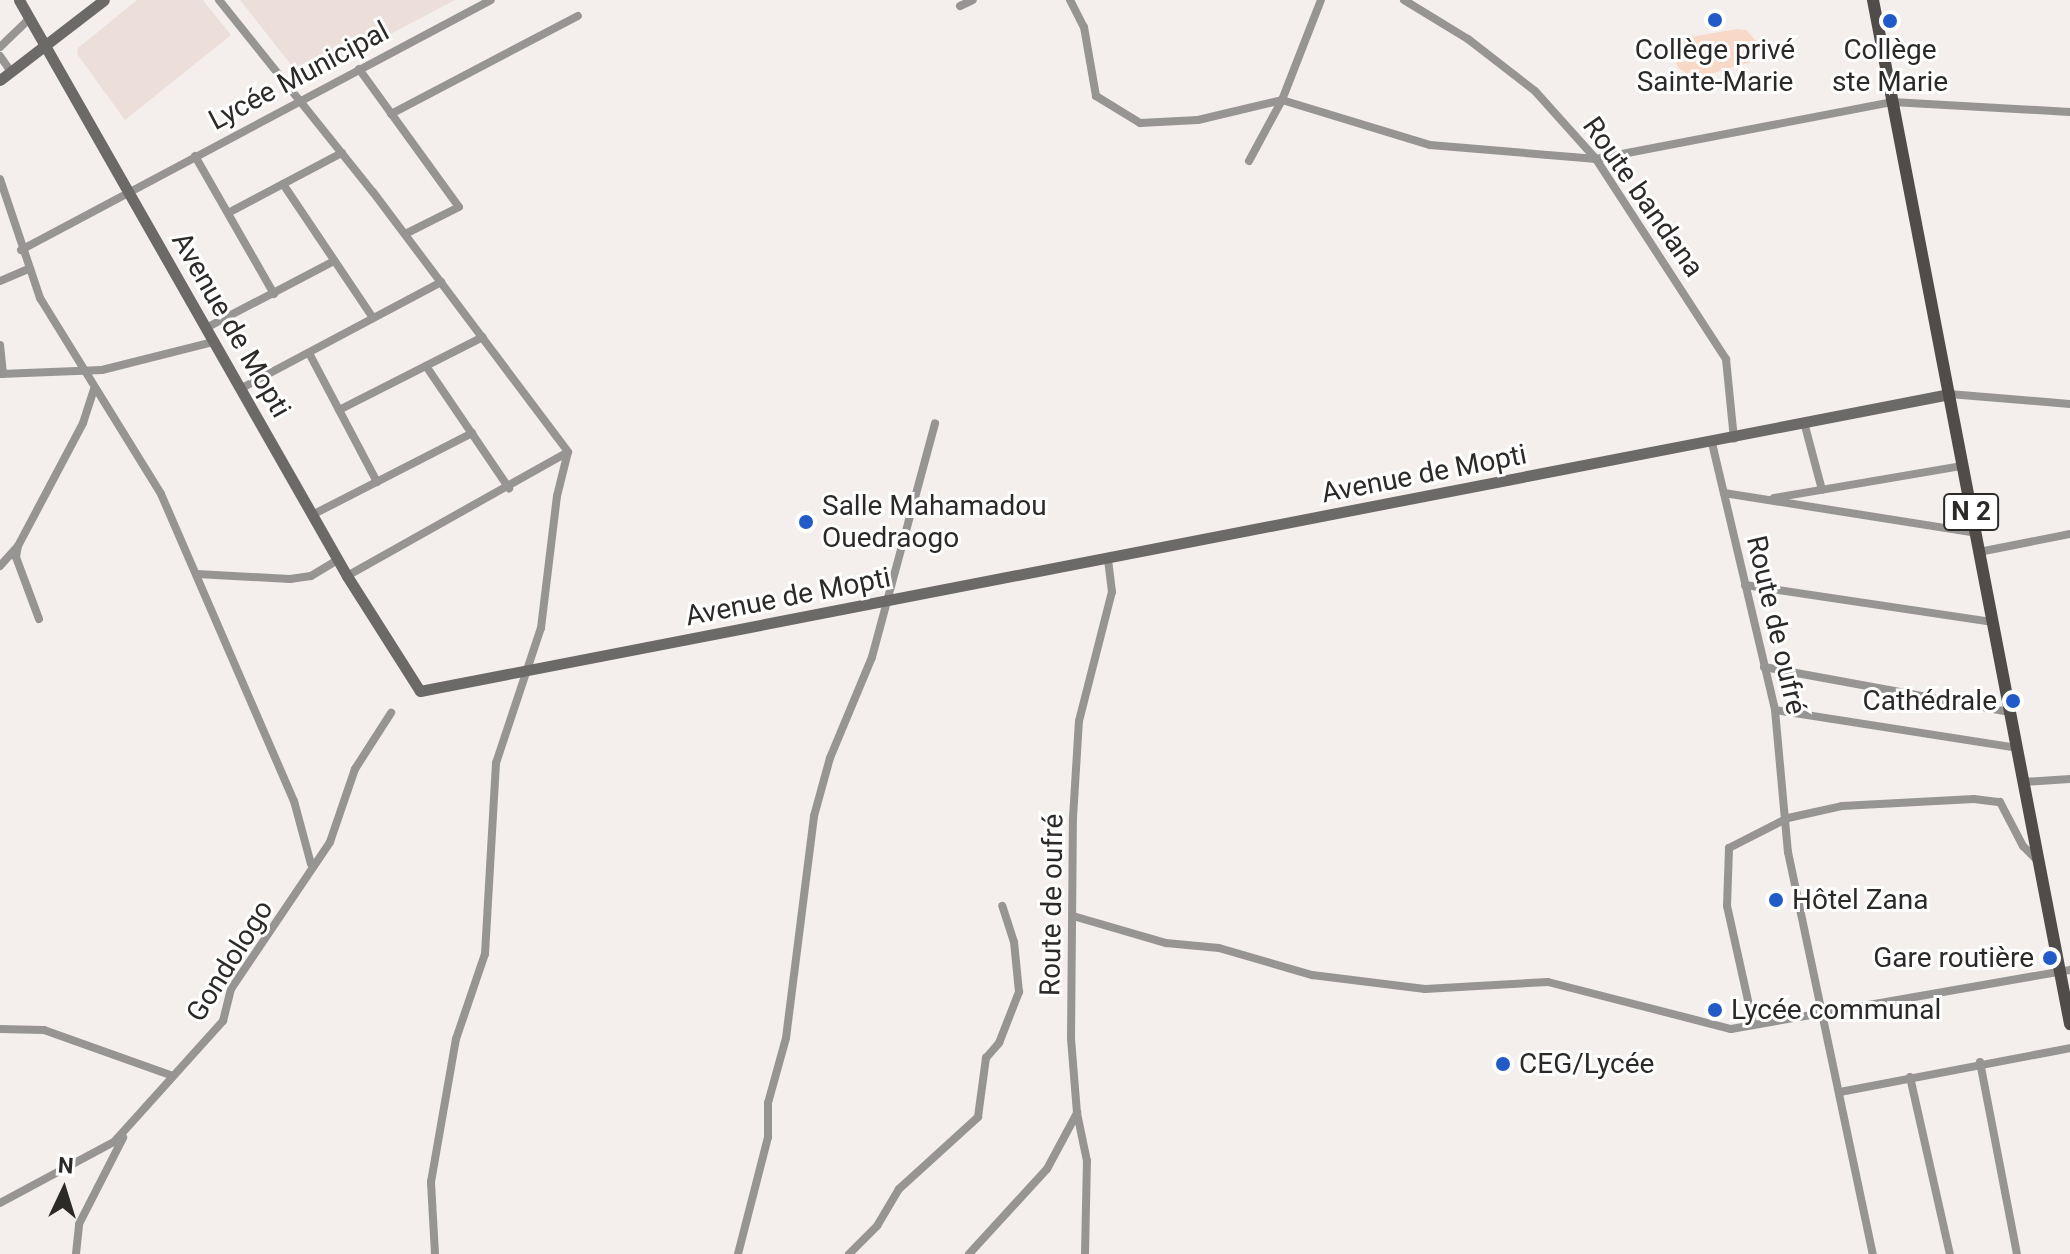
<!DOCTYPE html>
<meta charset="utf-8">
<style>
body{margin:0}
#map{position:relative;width:2070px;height:1254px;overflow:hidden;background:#f4efec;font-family:Roboto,sans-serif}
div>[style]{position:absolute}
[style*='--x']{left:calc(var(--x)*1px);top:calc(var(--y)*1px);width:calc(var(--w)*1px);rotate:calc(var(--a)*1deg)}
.built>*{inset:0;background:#ecdfd9}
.green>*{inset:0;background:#f8d8c6}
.street>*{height:8px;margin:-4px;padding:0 4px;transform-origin:4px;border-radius:4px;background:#979594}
.secondary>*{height:11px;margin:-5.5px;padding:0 5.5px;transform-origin:5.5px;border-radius:5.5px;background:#6c6a68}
.primary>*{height:12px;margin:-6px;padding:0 6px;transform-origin:6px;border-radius:6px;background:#4f4c4a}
.dots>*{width:22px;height:22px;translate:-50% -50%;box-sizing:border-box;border:4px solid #fff;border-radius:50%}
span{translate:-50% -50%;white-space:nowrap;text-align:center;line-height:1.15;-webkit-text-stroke:6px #fff;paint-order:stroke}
.shield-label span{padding:2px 6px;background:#fff;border:2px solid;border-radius:6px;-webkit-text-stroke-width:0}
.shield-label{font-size:26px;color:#2c2a29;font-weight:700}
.poi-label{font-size:28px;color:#2c2a29}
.left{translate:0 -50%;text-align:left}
.right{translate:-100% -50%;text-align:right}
.street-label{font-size:28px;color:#2c2a29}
.north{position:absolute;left:24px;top:1150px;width:80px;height:80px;-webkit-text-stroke:6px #fff;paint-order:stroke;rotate:4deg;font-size:22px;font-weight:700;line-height:32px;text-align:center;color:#2c2a29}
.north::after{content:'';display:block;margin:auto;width:28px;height:36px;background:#2c2a29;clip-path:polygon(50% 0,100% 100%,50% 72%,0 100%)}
</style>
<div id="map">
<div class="built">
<i style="clip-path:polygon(137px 0,203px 0,231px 35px,125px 120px,77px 54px,78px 48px)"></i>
<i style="clip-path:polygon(240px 0,455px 0,309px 77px,299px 75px)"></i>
</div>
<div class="green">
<i style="clip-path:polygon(1737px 29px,1746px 30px,1758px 43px,1755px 61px,1703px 76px,1692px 77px,1678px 68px,1674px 56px,1685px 38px)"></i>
</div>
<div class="street">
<i style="--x:219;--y:0;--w:246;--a:51.3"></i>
<i style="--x:373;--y:192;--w:325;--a:53.1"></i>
<i style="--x:1070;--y:0;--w:30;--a:63"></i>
<i style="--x:1084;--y:27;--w:70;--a:80.1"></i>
<i style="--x:1096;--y:96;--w:52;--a:31.5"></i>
<i style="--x:1140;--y:123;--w:58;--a:-3"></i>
<i style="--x:1198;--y:120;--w:86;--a:-13.4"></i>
<i style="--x:1282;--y:100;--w:155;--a:16.9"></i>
<i style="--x:1430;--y:145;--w:167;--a:4.8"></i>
<i style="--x:1596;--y:159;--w:301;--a:-10.9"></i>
<i style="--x:1892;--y:102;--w:178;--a:3.2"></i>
<i style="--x:1404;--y:0;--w:75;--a:31.4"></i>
<i style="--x:1468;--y:39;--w:85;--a:37.8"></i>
<i style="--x:1535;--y:91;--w:91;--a:48.1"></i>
<i style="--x:1596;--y:159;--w:239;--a:57"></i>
<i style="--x:1726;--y:359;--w:80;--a:84.3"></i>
<i style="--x:960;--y:6;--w:14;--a:-25"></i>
<i style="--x:0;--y:47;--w:42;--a:-44"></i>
<i style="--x:0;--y:56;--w:19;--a:55"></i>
<i style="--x:359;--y:69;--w:170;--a:54.1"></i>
<i style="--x:459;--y:207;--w:60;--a:153.4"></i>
<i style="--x:391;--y:114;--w:211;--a:-27.7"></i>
<i style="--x:195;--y:156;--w:159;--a:60.2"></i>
<i style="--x:1249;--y:161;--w:69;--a:-61.6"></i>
<i style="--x:1282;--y:100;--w:107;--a:-68.7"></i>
<i style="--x:0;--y:179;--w:126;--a:71.4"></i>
<i style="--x:40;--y:298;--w:230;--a:58.3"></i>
<i style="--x:161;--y:494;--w:335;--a:66.6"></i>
<i style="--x:294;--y:801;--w:65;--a:74.9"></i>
<i style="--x:283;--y:184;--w:161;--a:56.1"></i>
<i style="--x:228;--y:213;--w:129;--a:-27.8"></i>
<i style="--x:21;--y:250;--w:532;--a:-28.01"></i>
<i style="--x:0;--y:281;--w:30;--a:-23"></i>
<i style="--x:206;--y:328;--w:144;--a:-27.6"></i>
<i style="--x:0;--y:345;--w:29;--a:84"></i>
<i style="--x:309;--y:353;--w:146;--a:62.2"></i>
<i style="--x:426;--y:366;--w:148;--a:55.8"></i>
<i style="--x:0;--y:374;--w:102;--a:-2.2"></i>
<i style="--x:102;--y:370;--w:114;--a:-14.2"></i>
<i style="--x:240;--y:389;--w:228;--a:-28"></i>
<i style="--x:1949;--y:394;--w:121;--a:4.7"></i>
<i style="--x:339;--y:410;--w:161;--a:-26.9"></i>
<i style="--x:1805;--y:426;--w:66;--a:75.1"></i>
<i style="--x:1712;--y:443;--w:274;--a:76.7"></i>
<i style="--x:1775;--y:710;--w:143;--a:84.8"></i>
<i style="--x:1788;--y:852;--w:411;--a:78.1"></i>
<i style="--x:1724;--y:493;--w:255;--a:9"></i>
<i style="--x:1774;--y:498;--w:191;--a:-9.7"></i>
<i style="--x:312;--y:515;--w:180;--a:-27.1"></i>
<i style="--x:1979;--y:552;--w:93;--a:-11.2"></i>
<i style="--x:0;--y:566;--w:27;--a:-48"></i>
<i style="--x:197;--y:574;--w:93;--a:3.1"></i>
<i style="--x:290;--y:579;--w:21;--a:-8"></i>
<i style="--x:311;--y:576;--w:31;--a:-31"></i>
<i style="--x:347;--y:576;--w:253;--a:-29.3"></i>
<i style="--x:1745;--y:585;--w:251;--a:8.5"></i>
<i style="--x:39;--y:619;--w:66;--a:-110.4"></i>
<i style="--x:16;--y:557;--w:11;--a:-80"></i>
<i style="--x:18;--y:546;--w:139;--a:-62.1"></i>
<i style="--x:83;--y:423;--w:36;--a:-72"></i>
<i style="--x:1764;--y:667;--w:250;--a:10.4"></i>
<i style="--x:1775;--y:710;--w:245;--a:8.9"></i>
<i style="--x:2023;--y:782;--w:47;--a:-3.7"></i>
<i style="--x:1073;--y:916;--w:97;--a:16.2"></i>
<i style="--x:1166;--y:943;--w:53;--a:5.4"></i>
<i style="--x:1219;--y:948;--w:97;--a:16.2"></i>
<i style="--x:1312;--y:975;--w:114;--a:7.1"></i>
<i style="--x:1425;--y:989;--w:123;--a:-3.3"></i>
<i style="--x:1548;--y:982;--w:189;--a:14.4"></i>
<i style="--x:1731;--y:1029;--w:344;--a:-9.9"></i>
<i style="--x:1753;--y:1023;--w:120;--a:-102.5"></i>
<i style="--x:1727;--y:906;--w:58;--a:-88"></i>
<i style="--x:1729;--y:848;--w:66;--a:-27"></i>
<i style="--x:1788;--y:818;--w:55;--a:-12.5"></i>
<i style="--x:1842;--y:806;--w:132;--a:-3"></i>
<i style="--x:1974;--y:799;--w:26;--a:7"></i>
<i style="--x:2000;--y:802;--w:50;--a:62.4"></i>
<i style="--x:2023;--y:846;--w:23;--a:45"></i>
<i style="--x:0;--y:1029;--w:44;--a:1.3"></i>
<i style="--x:44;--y:1030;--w:137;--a:19.6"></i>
<i style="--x:1980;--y:1062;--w:196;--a:79.1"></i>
<i style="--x:1910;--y:1077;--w:181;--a:77.3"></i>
<i style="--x:1840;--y:1092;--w:234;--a:-10.8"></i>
<i style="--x:0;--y:1203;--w:129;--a:-28.2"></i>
<i style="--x:114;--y:1142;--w:163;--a:-48"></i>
<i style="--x:223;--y:1021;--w:33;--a:-76"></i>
<i style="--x:231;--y:989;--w:177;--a:-56"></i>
<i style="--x:330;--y:842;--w:77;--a:-71.1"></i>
<i style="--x:355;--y:769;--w:67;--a:-57.3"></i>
<i style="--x:76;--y:1254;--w:30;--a:-84"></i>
<i style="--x:79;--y:1224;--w:97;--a:-62.9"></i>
<i style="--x:435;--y:1254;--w:72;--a:-93.2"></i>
<i style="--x:431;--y:1182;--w:145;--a:-80.1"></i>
<i style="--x:456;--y:1039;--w:90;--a:-71.2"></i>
<i style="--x:485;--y:954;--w:191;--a:-86.7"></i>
<i style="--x:496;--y:763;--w:142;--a:-71.6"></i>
<i style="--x:541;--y:628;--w:133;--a:-83.1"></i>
<i style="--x:557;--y:496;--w:45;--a:-76"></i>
<i style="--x:738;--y:1254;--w:121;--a:-75.6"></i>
<i style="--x:768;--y:1137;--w:34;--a:-90"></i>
<i style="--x:768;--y:1103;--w:67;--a:-74.5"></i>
<i style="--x:786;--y:1038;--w:224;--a:-82.8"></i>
<i style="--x:814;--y:816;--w:60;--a:-74.6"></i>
<i style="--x:830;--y:758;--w:109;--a:-67.4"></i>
<i style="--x:872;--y:657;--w:242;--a:-74.9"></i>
<i style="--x:849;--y:1254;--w:40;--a:-45"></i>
<i style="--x:877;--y:1226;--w:43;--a:-59.3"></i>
<i style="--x:899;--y:1189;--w:107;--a:-42.3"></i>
<i style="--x:978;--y:1117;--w:60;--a:-82.3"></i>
<i style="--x:986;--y:1058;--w:20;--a:-49"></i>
<i style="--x:999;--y:1043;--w:55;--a:-68.6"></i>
<i style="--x:1019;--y:992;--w:50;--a:-95.7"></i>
<i style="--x:1014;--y:942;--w:38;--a:-108"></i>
<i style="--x:969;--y:1254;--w:115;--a:-47.5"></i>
<i style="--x:1047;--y:1169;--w:64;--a:-61.8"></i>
<i style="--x:1085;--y:1254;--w:93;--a:-88.8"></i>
<i style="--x:1087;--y:1161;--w:49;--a:-101.8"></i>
<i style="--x:1077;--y:1113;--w:74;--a:-94.6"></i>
<i style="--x:1071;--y:1039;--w:221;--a:-89.5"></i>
<i style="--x:1073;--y:818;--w:97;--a:-86.5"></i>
<i style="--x:1079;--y:721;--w:133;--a:-75.7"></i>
<i style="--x:1112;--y:592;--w:33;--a:-97"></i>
</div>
<div class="secondary">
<i style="--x:19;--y:0;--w:663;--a:60.34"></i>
<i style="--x:347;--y:576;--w:136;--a:57.6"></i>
<i style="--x:420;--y:691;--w:1558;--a:-10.99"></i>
<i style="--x:0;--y:80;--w:131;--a:-37.6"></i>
</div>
<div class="primary">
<i style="--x:1873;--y:0;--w:1043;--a:79.11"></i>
</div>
<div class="dots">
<i style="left:1715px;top:20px;background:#225bc8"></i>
<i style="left:1890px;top:21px;background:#225bc8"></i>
<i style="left:806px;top:522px;background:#225bc8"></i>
<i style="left:2013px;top:701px;background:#225bc8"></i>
<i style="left:1776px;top:900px;background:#225bc8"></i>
<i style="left:2050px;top:958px;background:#225bc8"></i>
<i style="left:1715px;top:1010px;background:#225bc8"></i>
<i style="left:1503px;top:1064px;background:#225bc8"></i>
</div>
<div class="shield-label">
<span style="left:1971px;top:512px">N 2</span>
</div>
<div class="poi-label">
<span style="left:1715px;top:66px">Collège privé<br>Sainte-Marie</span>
<span style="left:1890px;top:66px">Collège<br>ste Marie</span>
<span class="left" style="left:822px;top:522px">Salle Mahamadou<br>Ouedraogo</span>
<span class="right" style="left:1997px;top:701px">Cathédrale</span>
<span class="left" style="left:1792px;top:900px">Hôtel Zana</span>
<span class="right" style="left:2034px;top:958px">Gare routière</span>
<span class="left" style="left:1731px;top:1010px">Lycée communal</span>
<span class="left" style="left:1519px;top:1064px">CEG/Lycée</span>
</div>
<div class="street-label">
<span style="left:299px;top:76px;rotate:-28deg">Lycée Municipal</span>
<span style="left:1643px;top:197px;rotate:55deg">Route bandana</span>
<span style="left:231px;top:325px;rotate:60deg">Avenue de Mopti</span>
<span style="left:1424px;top:474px;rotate:-11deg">Avenue de Mopti</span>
<span style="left:788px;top:597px;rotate:-11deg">Avenue de Mopti</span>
<span style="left:1776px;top:625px;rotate:77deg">Route de oufré</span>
<span style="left:1052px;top:905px;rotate:-89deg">Route de oufré</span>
<span style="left:230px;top:961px;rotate:-58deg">Gondologo</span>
</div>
<div class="north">N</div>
</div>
